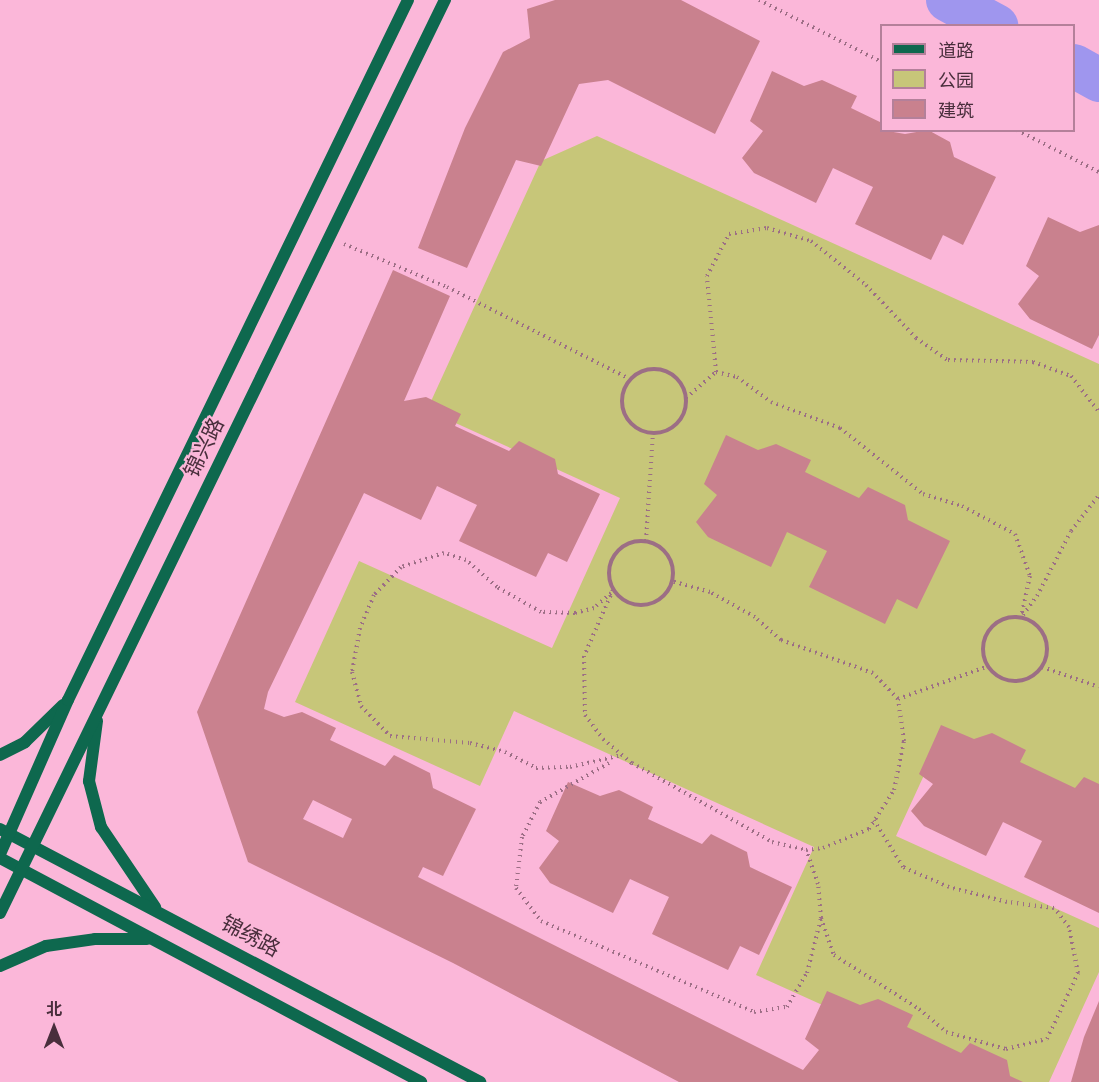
<!DOCTYPE html>
<meta charset="utf-8">
<style>
body{margin:0}
#map{position:relative;width:1099px;height:1082px;overflow:hidden;background:#fbb7d9;font-family:"Varela Round","Noto Sans SC",sans-serif}
div>[style]{position:absolute}
[style*='--x']{left:calc(var(--x)*1px);top:calc(var(--y)*1px);width:calc(var(--w)*1px);rotate:calc(var(--a)*1deg)}
.green>*{inset:0;background:#c7c679}
.river>*{height:44px;margin:-22px;padding:0 22px;transform-origin:22px;border-radius:22px;background:#9f96ee}
.building>*{inset:0;background:#c9818e}
.path>*{height:4px;margin-top:-2px;transform-origin:0;background:repeating-linear-gradient(90deg,#9c6e85 0 1.5px,transparent 0 6px)}
.path>.ring{margin:-2px;padding:0;box-sizing:content-box;background:none;border:4px solid #9c6e85;border-radius:50%}
.secondary>*{height:12px;margin:-6px;padding:0 6px;transform-origin:6px;border-radius:6px;background:#0e684e}
span{translate:-50% -50%;white-space:nowrap;text-align:center;line-height:1.15;-webkit-text-stroke:4.5px #fbb7d9;paint-order:stroke}
.street-label{font-size:21px;color:#492e3c}
.legend{position:absolute;left:880px;top:24px;width:195px;height:108px;box-sizing:border-box;background:#fbb7d9;border:2px solid #b4809a;margin:0;padding:8px 10px;list-style:none;font-size:18px;color:#492e3c}
.legend li{display:flex;align-items:center;gap:12px;height:30px}
.legend b{width:30px;border:2px solid #b4809a}
.north{position:absolute;left:24px;top:998px;width:60px;height:60px;-webkit-text-stroke:4px #fbb7d9;paint-order:stroke;rotate:0deg;font-size:16px;font-weight:700;line-height:24px;text-align:center;color:#492e3c}
.north::after{content:'';display:block;margin:auto;width:21px;height:27px;background:#492e3c;clip-path:polygon(50% 0,100% 100%,50% 72%,0 100%)}
</style>
<div id="map">
<div class="green">
<i style="clip-path:polygon(597px 136px,1099px 364px,1099px 852px,925px 773px,896px 836px,1099px 928px,1099px 972px,1049px 1082px,993px 1082px,756px 975px,814px 847px,514px 711px,480px 786px,295px 702px,359px 561px,552px 648px,620px 498px,427px 410px,541px 161px)"></i>
</div>
<div class="river">
<i style="--x:948;--y:0;--w:55;--a:28.4"></i>
<i style="--x:1074;--y:66;--w:29;--a:29"></i>
</div>
<div class="building">
<i style="clip-path:polygon(555px 0,681px 0,760px 41px,715px 134px,608px 80px,579px 84px,541px 166px,516px 160px,467px 268px,418px 248px,465px 128px,503px 52px,530px 38px,527px 9px)"></i>
<i style="clip-path:polygon(772px 71px,804px 86px,822px 80px,857px 96px,851px 108px,882px 123px,882px 130px,905px 134px,928px 130px,950px 142px,954px 157px,996px 177px,963px 245px,943px 235px,931px 260px,855px 224px,873px 187px,833px 168px,816px 203px,754px 173px,742px 158px,763px 131px,750px 121px)"></i>
<i style="clip-path:polygon(1048px 217px,1080px 232px,1099px 225px,1099px 335px,1092px 349px,1030px 319px,1018px 304px,1039px 276px,1026px 266px)"></i>
<i style="clip-path:polygon(evenodd,393px 270px,450px 296px,404px 401px,426px 397px,461px 414px,455px 426px,509px 451px,519px 441px,555px 459px,558px 474px,600px 494px,567px 562px,548px 553px,536px 577px,459px 541px,477px 505px,437px 486px,421px 520px,364px 493px,268px 692px,264px 709px,284px 717px,302px 712px,336px 728px,330px 740px,385px 766px,394px 755px,430px 773px,433px 788px,476px 809px,443px 876px,423px 867px,418px 877px,803px 1070px,819px 1050px,805px 1039px,827px 991px,860px 1005px,878px 999px,913px 1015px,907px 1027px,961px 1053px,970px 1043px,1007px 1060px,1010px 1076px,1023px 1082px,679px 1082px,453px 963px,248px 862px,197px 712px,393px 270px,313px 800px,352px 819px,343px 838px,303px 819px,313px 800px)"></i>
<i style="clip-path:polygon(726px 435px,758px 450px,776px 444px,811px 460px,805px 472px,859px 498px,868px 487px,905px 505px,908px 520px,950px 541px,917px 609px,897px 599px,885px 624px,809px 587px,827px 551px,787px 532px,771px 567px,708px 537px,696px 522px,717px 495px,704px 484px)"></i>
<i style="clip-path:polygon(941px 725px,974px 739px,992px 733px,1026px 750px,1020px 762px,1075px 788px,1084px 777px,1099px 784px,1099px 913px,1024px 877px,1042px 841px,1003px 822px,986px 856px,924px 826px,911px 811px,933px 784px,919px 774px)"></i>
<i style="clip-path:polygon(568px 782px,600px 796px,619px 790px,653px 807px,648px 819px,702px 844px,711px 834px,747px 852px,750px 867px,792px 887px,759px 955px,740px 946px,728px 970px,652px 934px,669px 897px,630px 879px,613px 913px,550px 883px,539px 868px,559px 841px,546px 831px)"></i>
<i style="clip-path:polygon(1099px 1001px,1099px 1082px,1071px 1082px,1084px 1037px)"></i>
</div>
<div class="path">
<i style="--x:759;--y:0;--w:138;--a:26.8"></i>
<i style="--x:1017;--y:130;--w:92;--a:27.1"></i>
<i style="--x:344;--y:244;--w:112;--a:22.7"></i>
<i style="--x:447;--y:287;--w:205;--a:26.7"></i>
<i class="ring" style="left:622px;top:369px;width:60px;height:60px"></i>
<i style="--x:716;--y:372;--w:22;--a:13"></i>
<i style="--x:737;--y:377;--w:42;--a:36.3"></i>
<i style="--x:771;--y:402;--w:74;--a:20.6"></i>
<i style="--x:840;--y:428;--w:106;--a:38.5"></i>
<i style="--x:923;--y:494;--w:41;--a:17.1"></i>
<i style="--x:962;--y:506;--w:60;--a:27.8"></i>
<i style="--x:1015;--y:534;--w:45;--a:70.3"></i>
<i style="--x:1030;--y:576;--w:42;--a:102.4"></i>
<i style="--x:686;--y:398;--w:40;--a:-41"></i>
<i style="--x:716;--y:372;--w:96;--a:-95.4"></i>
<i style="--x:707;--y:276;--w:47;--a:-62.4"></i>
<i style="--x:729;--y:234;--w:38;--a:-9"></i>
<i style="--x:767;--y:228;--w:46;--a:16.5"></i>
<i style="--x:811;--y:241;--w:70;--a:38.7"></i>
<i style="--x:866;--y:285;--w:73;--a:46.7"></i>
<i style="--x:916;--y:338;--w:39;--a:35"></i>
<i style="--x:948;--y:360;--w:85;--a:1.3"></i>
<i style="--x:1033;--y:362;--w:40;--a:20.2"></i>
<i style="--x:1071;--y:376;--w:46;--a:52.1"></i>
<i style="--x:646;--y:541;--w:108;--a:-86.3"></i>
<i class="ring" style="left:609px;top:541px;width:60px;height:60px"></i>
<i style="--x:613;--y:590;--w:72;--a:113.7"></i>
<i style="--x:584;--y:656;--w:59;--a:89"></i>
<i style="--x:585;--y:715;--w:30;--a:53"></i>
<i style="--x:603;--y:739;--w:38;--a:40"></i>
<i style="--x:632;--y:763;--w:161;--a:29.4"></i>
<i style="--x:772;--y:842;--w:35;--a:13"></i>
<i style="--x:806;--y:850;--w:17;--a:-7"></i>
<i style="--x:823;--y:848;--w:50;--a:-22.4"></i>
<i style="--x:869;--y:829;--w:46;--a:-57.3"></i>
<i style="--x:894;--y:790;--w:50;--a:-78.5"></i>
<i style="--x:904;--y:741;--w:42;--a:-98.1"></i>
<i style="--x:898;--y:699;--w:36;--a:-134"></i>
<i style="--x:873;--y:673;--w:98;--a:-160.3"></i>
<i style="--x:781;--y:640;--w:35;--a:-139"></i>
<i style="--x:755;--y:617;--w:51;--a:-150.9"></i>
<i style="--x:710;--y:592;--w:40;--a:-164"></i>
<i style="--x:611;--y:593;--w:23;--a:139"></i>
<i style="--x:594;--y:608;--w:20;--a:165"></i>
<i style="--x:575;--y:613;--w:34;--a:-178"></i>
<i style="--x:541;--y:612;--w:51;--a:-150.4"></i>
<i style="--x:497;--y:587;--w:41;--a:-138.9"></i>
<i style="--x:466;--y:560;--w:23;--a:-162"></i>
<i style="--x:444;--y:553;--w:45;--a:162"></i>
<i style="--x:401;--y:567;--w:39;--a:134"></i>
<i style="--x:374;--y:595;--w:36;--a:113"></i>
<i style="--x:360;--y:628;--w:45;--a:100.3"></i>
<i style="--x:352;--y:672;--w:35;--a:75"></i>
<i style="--x:361;--y:706;--w:42;--a:46"></i>
<i style="--x:390;--y:736;--w:80;--a:5"></i>
<i style="--x:470;--y:743;--w:36;--a:14"></i>
<i style="--x:505;--y:752;--w:35;--a:27"></i>
<i style="--x:536;--y:768;--w:34;--a:-2"></i>
<i style="--x:570;--y:767;--w:53;--a:-13"></i>
<i style="--x:1023;--y:615;--w:24;--a:-54"></i>
<i style="--x:1037;--y:596;--w:73;--a:-62.4"></i>
<i style="--x:1071;--y:531;--w:46;--a:-52.1"></i>
<i class="ring" style="left:983px;top:617px;width:60px;height:60px"></i>
<i style="--x:1042;--y:667;--w:60;--a:19.3"></i>
<i style="--x:898;--y:699;--w:96;--a:-20.1"></i>
<i style="--x:609;--y:763;--w:79;--a:150.5"></i>
<i style="--x:540;--y:802;--w:39;--a:117"></i>
<i style="--x:522;--y:837;--w:51;--a:96.7"></i>
<i style="--x:516;--y:888;--w:41;--a:52.9"></i>
<i style="--x:541;--y:921;--w:232;--a:23.1"></i>
<i style="--x:754;--y:1012;--w:33;--a:-9"></i>
<i style="--x:787;--y:1007;--w:39;--a:-60"></i>
<i style="--x:807;--y:973;--w:57;--a:-75.7"></i>
<i style="--x:821;--y:918;--w:34;--a:-95"></i>
<i style="--x:818;--y:884;--w:36;--a:-109"></i>
<i style="--x:821;--y:918;--w:39;--a:71"></i>
<i style="--x:834;--y:955;--w:101;--a:32.4"></i>
<i style="--x:919;--y:1009;--w:35;--a:40"></i>
<i style="--x:946;--y:1032;--w:62;--a:15.8"></i>
<i style="--x:1006;--y:1049;--w:42;--a:-13.7"></i>
<i style="--x:1047;--y:1039;--w:73;--a:-64.8"></i>
<i style="--x:1078;--y:973;--w:47;--a:-101.1"></i>
<i style="--x:1069;--y:927;--w:24;--a:-128"></i>
<i style="--x:1054;--y:908;--w:47;--a:-172.7"></i>
<i style="--x:1007;--y:902;--w:60;--a:-165.5"></i>
<i style="--x:949;--y:887;--w:50;--a:-156.5"></i>
<i style="--x:903;--y:867;--w:55;--a:-121.7"></i>
</div>
<div class="secondary">
<i style="--x:97;--y:721;--w:61;--a:97.6"></i>
<i style="--x:89;--y:781;--w:48;--a:75.4"></i>
<i style="--x:101;--y:827;--w:97;--a:56"></i>
<i style="--x:0;--y:755;--w:28;--a:-27"></i>
<i style="--x:25;--y:742;--w:53;--a:-44.2"></i>
<i style="--x:0;--y:829;--w:543;--a:27.79"></i>
<i style="--x:0;--y:854;--w:168;--a:-66.2"></i>
<i style="--x:68;--y:700;--w:778;--a:-64.09"></i>
<i style="--x:0;--y:858;--w:477;--a:28"></i>
<i style="--x:0;--y:913;--w:1016;--a:-64.02"></i>
<i style="--x:0;--y:966;--w:50;--a:-23.5"></i>
<i style="--x:46;--y:946;--w:49;--a:-8.1"></i>
<i style="--x:95;--y:939;--w:52;--a:0"></i>
</div>
<div class="street-label">
<span style="left:205px;top:448px;rotate:-64deg">锦兴路</span>
<span style="left:250px;top:937px;rotate:28deg">锦绣路</span>
</div>
<ul class="legend">
<li><b style="height:8px;background:#0e684e"></b>道路</li>
<li><b style="height:16px;background:#c7c679"></b>公园</li>
<li><b style="height:16px;background:#c9818e"></b>建筑</li>
</ul>
<div class="north">北</div>
</div>
